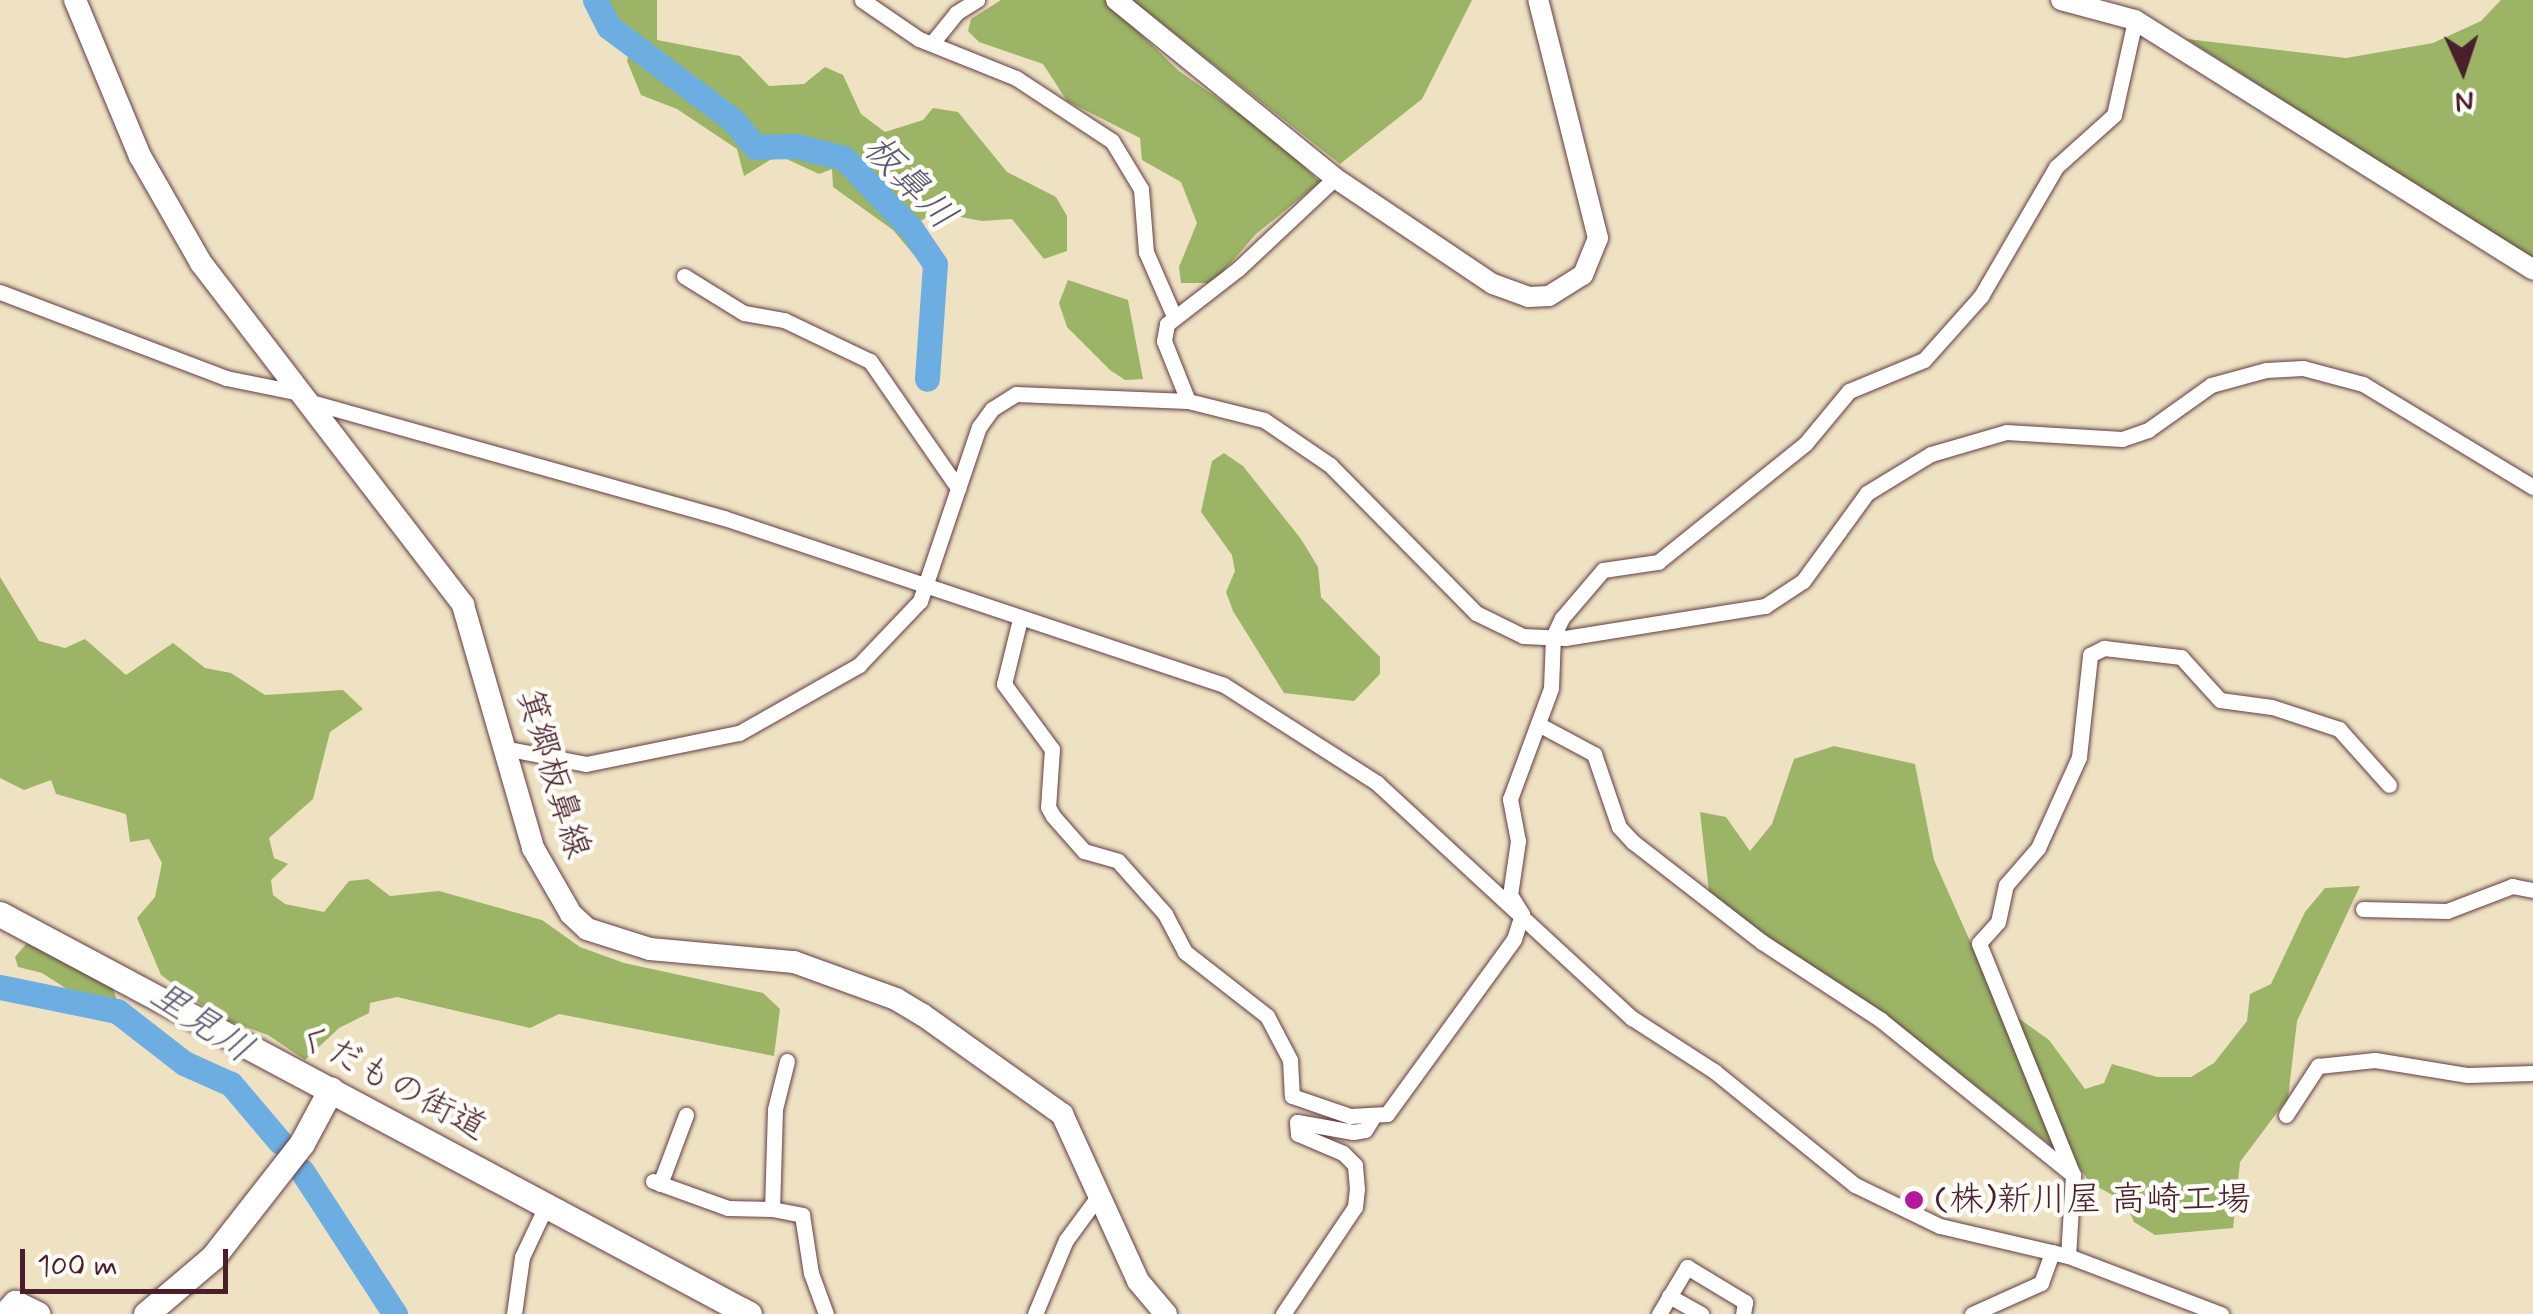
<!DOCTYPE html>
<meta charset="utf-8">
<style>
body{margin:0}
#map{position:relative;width:2533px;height:1314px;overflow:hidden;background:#efe2c3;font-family:Mynerve,"Klee One",sans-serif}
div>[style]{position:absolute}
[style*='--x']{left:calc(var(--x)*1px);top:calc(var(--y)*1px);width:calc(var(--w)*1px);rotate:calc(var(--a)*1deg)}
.forest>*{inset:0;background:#9bb466}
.river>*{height:25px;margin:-12.5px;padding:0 12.5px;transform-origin:12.5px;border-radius:12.5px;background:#6caee1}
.roads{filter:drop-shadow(0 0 2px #633c42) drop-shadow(0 0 2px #633c42)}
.minor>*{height:15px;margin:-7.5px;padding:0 7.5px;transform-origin:7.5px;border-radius:7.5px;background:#fff}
.tertiary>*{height:20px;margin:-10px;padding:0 10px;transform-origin:10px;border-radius:10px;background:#fff}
.secondary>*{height:22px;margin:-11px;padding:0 11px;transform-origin:11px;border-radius:11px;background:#fff}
.primary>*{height:25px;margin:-12.5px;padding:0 12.5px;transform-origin:12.5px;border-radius:12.5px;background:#fff}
.trunk>*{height:25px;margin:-12.5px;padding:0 12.5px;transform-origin:12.5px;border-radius:12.5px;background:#fff}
.dots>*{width:28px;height:28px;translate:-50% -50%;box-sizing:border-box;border:5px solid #fdfcf7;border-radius:50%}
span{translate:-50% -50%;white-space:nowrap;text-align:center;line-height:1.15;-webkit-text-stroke:9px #fdfcf7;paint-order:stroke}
.street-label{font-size:35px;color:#4a1f2b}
.poi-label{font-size:35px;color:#4a1f2b}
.left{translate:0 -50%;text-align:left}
.water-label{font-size:38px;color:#585874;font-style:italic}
.north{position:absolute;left:2413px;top:20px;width:100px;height:100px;-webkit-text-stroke:8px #fdfcf7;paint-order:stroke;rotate:177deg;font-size:28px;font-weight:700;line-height:40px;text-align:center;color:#4a1f2b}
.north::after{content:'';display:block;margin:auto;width:35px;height:45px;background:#4a1f2b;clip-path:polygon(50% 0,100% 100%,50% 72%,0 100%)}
.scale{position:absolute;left:20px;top:1249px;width:208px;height:45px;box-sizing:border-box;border:5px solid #4a1f2b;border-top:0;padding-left:12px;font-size:30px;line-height:35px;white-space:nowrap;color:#4a1f2b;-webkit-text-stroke:8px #fdfcf7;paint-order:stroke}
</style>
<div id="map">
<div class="forest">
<i style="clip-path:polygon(601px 0,657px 0,657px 40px,740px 56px,769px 86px,804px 84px,825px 67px,843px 75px,861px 114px,885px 132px,923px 120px,933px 108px,958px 112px,1007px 172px,1056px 197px,1067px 216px,1067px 251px,1044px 259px,1012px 219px,982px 221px,934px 212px,915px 225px,939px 258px,929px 295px,925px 268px,893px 230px,833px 187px,832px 169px,819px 174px,778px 155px,744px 176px,737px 149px,677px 109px,641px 95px,627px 61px,632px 38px)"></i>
<i style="clip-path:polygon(1001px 0,1105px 0,1179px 71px,1271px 136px,1320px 182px,1256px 234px,1220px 275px,1208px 283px,1181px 283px,1179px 267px,1197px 223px,1181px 182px,1142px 160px,1140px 138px,1067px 101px,1043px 64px,979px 42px,968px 31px,971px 19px)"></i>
<i style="clip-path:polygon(1132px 0,1472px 0,1422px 99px,1340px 164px)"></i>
<i style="clip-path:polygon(2501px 0,2533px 0,2533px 261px,2187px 39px,2346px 58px,2433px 43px,2481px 21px)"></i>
<i style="clip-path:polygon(1068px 280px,1128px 300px,1143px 379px,1125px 380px,1110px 370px,1067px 327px,1059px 303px)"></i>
<i style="clip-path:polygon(1224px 453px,1243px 466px,1301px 539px,1318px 567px,1321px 597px,1380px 657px,1380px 674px,1354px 701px,1284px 693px,1233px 611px,1226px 592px,1235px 571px,1232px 555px,1201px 512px,1212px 461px)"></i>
<i style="clip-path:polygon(0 577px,39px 641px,65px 648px,85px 639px,126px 675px,173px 643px,205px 668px,231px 673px,265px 695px,343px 690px,363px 709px,330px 732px,313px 799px,269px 838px,274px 858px,288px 864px,271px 880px,273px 895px,285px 904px,324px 912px,349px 881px,368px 879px,390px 896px,439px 891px,542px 920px,580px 947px,624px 963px,763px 993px,780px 1009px,774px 1056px,559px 1014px,530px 1028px,397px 997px,370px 1003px,369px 1013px,339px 1028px,305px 1060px,268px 1035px,220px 1018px,161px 975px,137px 918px,155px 897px,162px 863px,149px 839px,130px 842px,126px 814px,56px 794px,51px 780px,24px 790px,0 778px)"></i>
<i style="clip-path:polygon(1834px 746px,1915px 764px,1934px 860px,1985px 975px,2014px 1015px,2049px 1040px,2085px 1089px,2104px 1083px,2112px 1064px,2157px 1077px,2191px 1077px,2214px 1063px,2247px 1021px,2250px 994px,2271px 984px,2305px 912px,2325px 888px,2360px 886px,2297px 1021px,2288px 1098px,2240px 1162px,2233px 1228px,2155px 1235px,2134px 1222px,2125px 1202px,2089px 1182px,2080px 1168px,1893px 1021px,1786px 954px,1709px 892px,1700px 812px,1726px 817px,1750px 851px,1772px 824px,1794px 759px)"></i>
<i style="clip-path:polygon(27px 943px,112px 987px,117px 1000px,112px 1006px,81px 998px,42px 973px,18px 967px,15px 957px)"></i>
</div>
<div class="river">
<i style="--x:595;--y:0;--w:30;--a:63"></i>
<i style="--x:609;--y:27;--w:156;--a:36.9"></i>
<i style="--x:734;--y:121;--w:33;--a:51"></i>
<i style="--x:755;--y:147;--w:41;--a:-1.4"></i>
<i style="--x:796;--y:146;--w:49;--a:14"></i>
<i style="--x:844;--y:158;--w:99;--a:46.6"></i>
<i style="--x:912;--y:230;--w:41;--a:55.9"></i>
<i style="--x:935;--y:264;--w:115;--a:94"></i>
<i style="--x:0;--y:987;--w:119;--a:11.6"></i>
<i style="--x:117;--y:1011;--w:85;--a:37.8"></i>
<i style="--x:184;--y:1063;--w:51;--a:24.1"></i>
<i style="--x:231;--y:1084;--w:76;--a:49.8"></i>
<i style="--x:302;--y:1171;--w:171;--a:57"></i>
</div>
<div class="roads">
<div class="minor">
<i style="--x:862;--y:0;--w:69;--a:34.4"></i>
<i style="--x:919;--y:39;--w:105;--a:21.9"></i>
<i style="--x:1016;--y:78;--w:115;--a:33.3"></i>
<i style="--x:1112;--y:141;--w:56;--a:58.9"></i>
<i style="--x:1141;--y:189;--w:63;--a:85.5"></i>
<i style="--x:1146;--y:252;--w:70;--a:66.4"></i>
<i style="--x:932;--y:43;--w:38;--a:-51"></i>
<i style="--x:956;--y:13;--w:25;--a:-32"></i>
<i style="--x:684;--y:276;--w:70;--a:31.7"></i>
<i style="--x:744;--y:313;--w:41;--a:9.9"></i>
<i style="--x:784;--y:320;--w:95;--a:25.5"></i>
<i style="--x:870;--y:361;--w:155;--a:55.3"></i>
<i style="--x:0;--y:292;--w:242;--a:20.8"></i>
<i style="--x:226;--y:378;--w:70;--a:11.5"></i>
<i style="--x:304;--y:400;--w:436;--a:15.7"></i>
<i style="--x:724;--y:518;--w:527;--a:18.47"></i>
<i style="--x:1224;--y:685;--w:182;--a:32.6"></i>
<i style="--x:1377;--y:783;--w:347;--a:42.7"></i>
<i style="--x:1632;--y:1018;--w:98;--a:32.9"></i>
<i style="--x:1714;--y:1071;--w:181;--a:39"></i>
<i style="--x:1855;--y:1185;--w:94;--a:25.8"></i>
<i style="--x:1940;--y:1226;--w:131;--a:13.2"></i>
<i style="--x:2068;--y:1256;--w:164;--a:20.8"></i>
<i style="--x:1188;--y:401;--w:65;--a:-111.8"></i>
<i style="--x:1164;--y:341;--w:17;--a:-80"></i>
<i style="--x:1167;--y:324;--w:90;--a:-37.8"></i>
<i style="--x:1238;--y:269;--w:133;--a:-43.2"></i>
<i style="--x:1020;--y:619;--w:67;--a:103.8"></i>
<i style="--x:1004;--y:684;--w:81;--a:53.6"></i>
<i style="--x:1052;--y:749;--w:58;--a:93.9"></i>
<i style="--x:1048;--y:807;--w:10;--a:61"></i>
<i style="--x:1053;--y:816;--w:47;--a:48.5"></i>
<i style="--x:1084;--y:851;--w:35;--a:16"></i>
<i style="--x:1118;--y:861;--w:71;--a:48.4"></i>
<i style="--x:1165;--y:914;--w:43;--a:62.2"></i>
<i style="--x:1185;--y:952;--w:104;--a:38"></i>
<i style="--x:1267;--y:1016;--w:50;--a:62.4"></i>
<i style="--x:1290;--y:1060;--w:36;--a:87"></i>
<i style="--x:1292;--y:1096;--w:61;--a:19"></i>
<i style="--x:1350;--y:1116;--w:37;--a:-3"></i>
<i style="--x:1387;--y:1114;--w:216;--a:-54"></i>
<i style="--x:1514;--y:939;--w:26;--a:-72"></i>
<i style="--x:1522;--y:914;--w:22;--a:-122"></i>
<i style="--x:1510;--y:895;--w:55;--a:-81.6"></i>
<i style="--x:1518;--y:841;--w:43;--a:-100.8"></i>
<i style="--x:1510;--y:799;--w:118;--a:-69.7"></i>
<i style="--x:1551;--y:688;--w:51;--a:-87.8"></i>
<i style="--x:1553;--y:637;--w:21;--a:-65"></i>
<i style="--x:1562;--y:618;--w:63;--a:-49.5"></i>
<i style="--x:1603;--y:570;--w:56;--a:-8.3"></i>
<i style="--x:1658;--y:562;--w:189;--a:-38.8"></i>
<i style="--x:1805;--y:444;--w:69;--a:-50.3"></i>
<i style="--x:1849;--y:391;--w:81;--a:-22.5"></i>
<i style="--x:1924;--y:360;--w:86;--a:-48.3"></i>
<i style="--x:1981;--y:296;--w:149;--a:-59.8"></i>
<i style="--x:2056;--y:167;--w:78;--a:-41.9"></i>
<i style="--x:2114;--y:115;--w:97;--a:-77.5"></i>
<i style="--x:1538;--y:724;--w:64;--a:28.2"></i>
<i style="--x:1594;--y:754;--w:77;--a:71.1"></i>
<i style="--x:1619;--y:827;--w:21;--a:47"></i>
<i style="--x:1633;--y:842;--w:163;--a:37.8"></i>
<i style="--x:1762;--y:942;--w:142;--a:33.2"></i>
<i style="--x:1881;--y:1020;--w:247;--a:38.9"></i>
<i style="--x:2073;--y:1175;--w:81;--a:93.5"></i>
<i style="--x:509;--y:749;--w:78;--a:11"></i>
<i style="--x:586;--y:764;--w:156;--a:-11.5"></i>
<i style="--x:739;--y:733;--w:138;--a:-29.5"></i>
<i style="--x:859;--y:665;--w:88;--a:-46.4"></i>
<i style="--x:920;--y:601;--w:184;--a:-71.3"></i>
<i style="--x:979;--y:427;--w:22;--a:-54"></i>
<i style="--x:992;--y:409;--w:28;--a:-32"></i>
<i style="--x:1016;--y:394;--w:172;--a:2.3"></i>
<i style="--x:1188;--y:401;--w:78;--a:14"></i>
<i style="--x:1264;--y:420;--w:80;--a:34.3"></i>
<i style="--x:1330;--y:465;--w:208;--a:45.4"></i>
<i style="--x:1476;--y:613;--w:52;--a:26.1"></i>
<i style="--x:1523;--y:636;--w:42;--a:2.7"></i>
<i style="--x:1565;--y:638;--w:203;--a:-9.1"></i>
<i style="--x:1765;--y:606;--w:45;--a:-33.3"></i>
<i style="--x:1803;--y:581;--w:109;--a:-54"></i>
<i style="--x:1867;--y:493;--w:75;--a:-31.4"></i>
<i style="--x:1931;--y:454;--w:78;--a:-16.3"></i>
<i style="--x:2006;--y:432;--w:116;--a:3.5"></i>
<i style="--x:2122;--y:439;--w:28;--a:-19"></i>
<i style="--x:2148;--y:430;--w:77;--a:-35.5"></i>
<i style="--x:2211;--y:385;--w:57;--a:-15.3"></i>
<i style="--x:2266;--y:370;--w:37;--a:-3"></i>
<i style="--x:2303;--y:368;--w:62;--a:14.9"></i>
<i style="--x:2363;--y:384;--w:199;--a:31.2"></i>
<i style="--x:2363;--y:909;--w:84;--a:1.4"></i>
<i style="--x:2447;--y:911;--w:70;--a:-21"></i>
<i style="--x:2512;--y:886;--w:21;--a:11"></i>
<i style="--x:787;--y:1061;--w:49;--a:104"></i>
<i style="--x:775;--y:1109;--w:100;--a:91.7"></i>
<i style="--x:772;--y:1209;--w:31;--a:11"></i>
<i style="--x:802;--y:1215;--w:59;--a:81.2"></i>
<i style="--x:811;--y:1273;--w:44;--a:69.9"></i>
<i style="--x:2286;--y:1115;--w:59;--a:-56.9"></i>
<i style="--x:2318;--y:1066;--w:57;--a:-6"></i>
<i style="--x:2375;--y:1060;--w:94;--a:9.2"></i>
<i style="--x:2468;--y:1075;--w:65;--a:-1.8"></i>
<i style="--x:2073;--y:1175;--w:250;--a:-112.1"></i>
<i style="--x:1979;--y:943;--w:28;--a:-48"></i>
<i style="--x:1998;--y:922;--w:38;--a:-78"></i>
<i style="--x:2006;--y:885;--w:49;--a:-49.1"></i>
<i style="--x:2038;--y:848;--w:100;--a:-65.7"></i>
<i style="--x:2079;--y:757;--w:103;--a:-83.8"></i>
<i style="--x:2090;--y:655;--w:16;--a:-27"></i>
<i style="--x:2104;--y:648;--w:78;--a:6.7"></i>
<i style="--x:2181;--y:657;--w:58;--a:47.8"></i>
<i style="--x:2220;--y:700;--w:52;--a:7.7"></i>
<i style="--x:2272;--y:707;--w:71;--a:18.2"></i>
<i style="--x:2339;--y:729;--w:75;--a:48.2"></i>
<i style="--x:653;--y:1181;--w:80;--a:19.8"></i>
<i style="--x:728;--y:1208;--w:44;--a:1.3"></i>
<i style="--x:660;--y:1184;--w:74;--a:-69.4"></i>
<i style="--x:1669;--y:1296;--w:37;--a:29"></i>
<i style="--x:514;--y:1314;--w:58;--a:-82"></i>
<i style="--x:522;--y:1257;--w:56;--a:-64.8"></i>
<i style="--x:1035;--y:1314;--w:80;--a:-67.3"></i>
<i style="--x:1066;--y:1240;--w:52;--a:-53.6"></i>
<i style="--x:1283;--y:1314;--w:129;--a:-56.1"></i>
<i style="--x:1355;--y:1207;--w:18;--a:-84"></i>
<i style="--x:1357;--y:1189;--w:24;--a:-95"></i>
<i style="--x:1355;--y:1165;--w:17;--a:-135"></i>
<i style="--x:1343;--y:1153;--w:49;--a:-157.1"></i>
<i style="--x:1298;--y:1134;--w:12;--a:-95"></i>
<i style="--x:1297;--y:1122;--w:57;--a:10.1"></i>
<i style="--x:1353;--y:1132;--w:12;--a:-9"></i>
<i style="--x:1365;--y:1130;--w:15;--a:-58"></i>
<i style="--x:1659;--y:1314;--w:55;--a:-59.2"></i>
<i style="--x:1687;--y:1267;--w:68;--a:31.1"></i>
<i style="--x:1745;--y:1302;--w:12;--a:99"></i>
<i style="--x:1972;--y:1314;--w:76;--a:-24.2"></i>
<i style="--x:2041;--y:1283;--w:33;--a:-70"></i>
</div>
<div class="tertiary">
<i style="--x:1116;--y:0;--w:282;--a:39.1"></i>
<i style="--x:1335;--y:178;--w:190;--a:33.9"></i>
<i style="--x:1493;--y:284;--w:38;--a:20"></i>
<i style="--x:1529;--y:297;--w:20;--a:-3"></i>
<i style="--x:1549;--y:296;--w:40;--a:-32"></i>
<i style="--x:1583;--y:275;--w:40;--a:-68"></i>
<i style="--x:1598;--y:238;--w:245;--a:-104.1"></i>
<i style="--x:2061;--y:0;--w:77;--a:15.1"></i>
<i style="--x:2135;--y:20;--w:470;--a:32.1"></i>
</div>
<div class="secondary">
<i style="--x:75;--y:0;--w:169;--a:67.4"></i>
<i style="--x:140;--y:156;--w:123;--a:60.3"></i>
<i style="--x:201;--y:263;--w:431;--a:52.5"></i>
<i style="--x:463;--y:605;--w:253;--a:73.9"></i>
<i style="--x:533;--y:848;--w:76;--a:60.1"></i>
<i style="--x:571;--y:914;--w:22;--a:43"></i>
<i style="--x:587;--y:929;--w:66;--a:17.6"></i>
<i style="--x:650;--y:949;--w:145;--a:5.2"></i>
<i style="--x:794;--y:962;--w:109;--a:19.9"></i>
<i style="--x:896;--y:999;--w:31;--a:31"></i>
<i style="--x:923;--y:1015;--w:171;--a:35.5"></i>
<i style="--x:1062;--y:1114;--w:183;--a:65.5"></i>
<i style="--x:1138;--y:1281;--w:43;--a:49.7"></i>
</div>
<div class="primary">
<i style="--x:5;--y:1314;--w:15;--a:-48"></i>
<i style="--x:15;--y:1303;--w:25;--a:26"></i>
<i style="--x:146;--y:1314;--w:88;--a:-40.4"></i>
<i style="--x:213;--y:1257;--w:145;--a:-52"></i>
<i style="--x:302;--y:1143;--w:61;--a:-61.8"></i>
</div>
<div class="trunk">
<i style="--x:0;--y:914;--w:849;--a:28.1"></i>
</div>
</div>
<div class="dots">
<i style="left:1914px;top:1200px;background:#b5179e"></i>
</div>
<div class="street-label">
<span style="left:553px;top:774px;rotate:73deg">箕郷板鼻線</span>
<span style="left:391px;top:1082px;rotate:28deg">くだもの街道</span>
</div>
<div class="poi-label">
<span class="left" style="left:1934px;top:1200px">(株)新川屋 高崎工場</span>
</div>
<div class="water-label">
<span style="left:909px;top:183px;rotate:46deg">板鼻川</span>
<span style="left:201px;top:1023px;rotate:34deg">里見川</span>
</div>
<div class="north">N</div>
<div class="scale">100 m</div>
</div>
